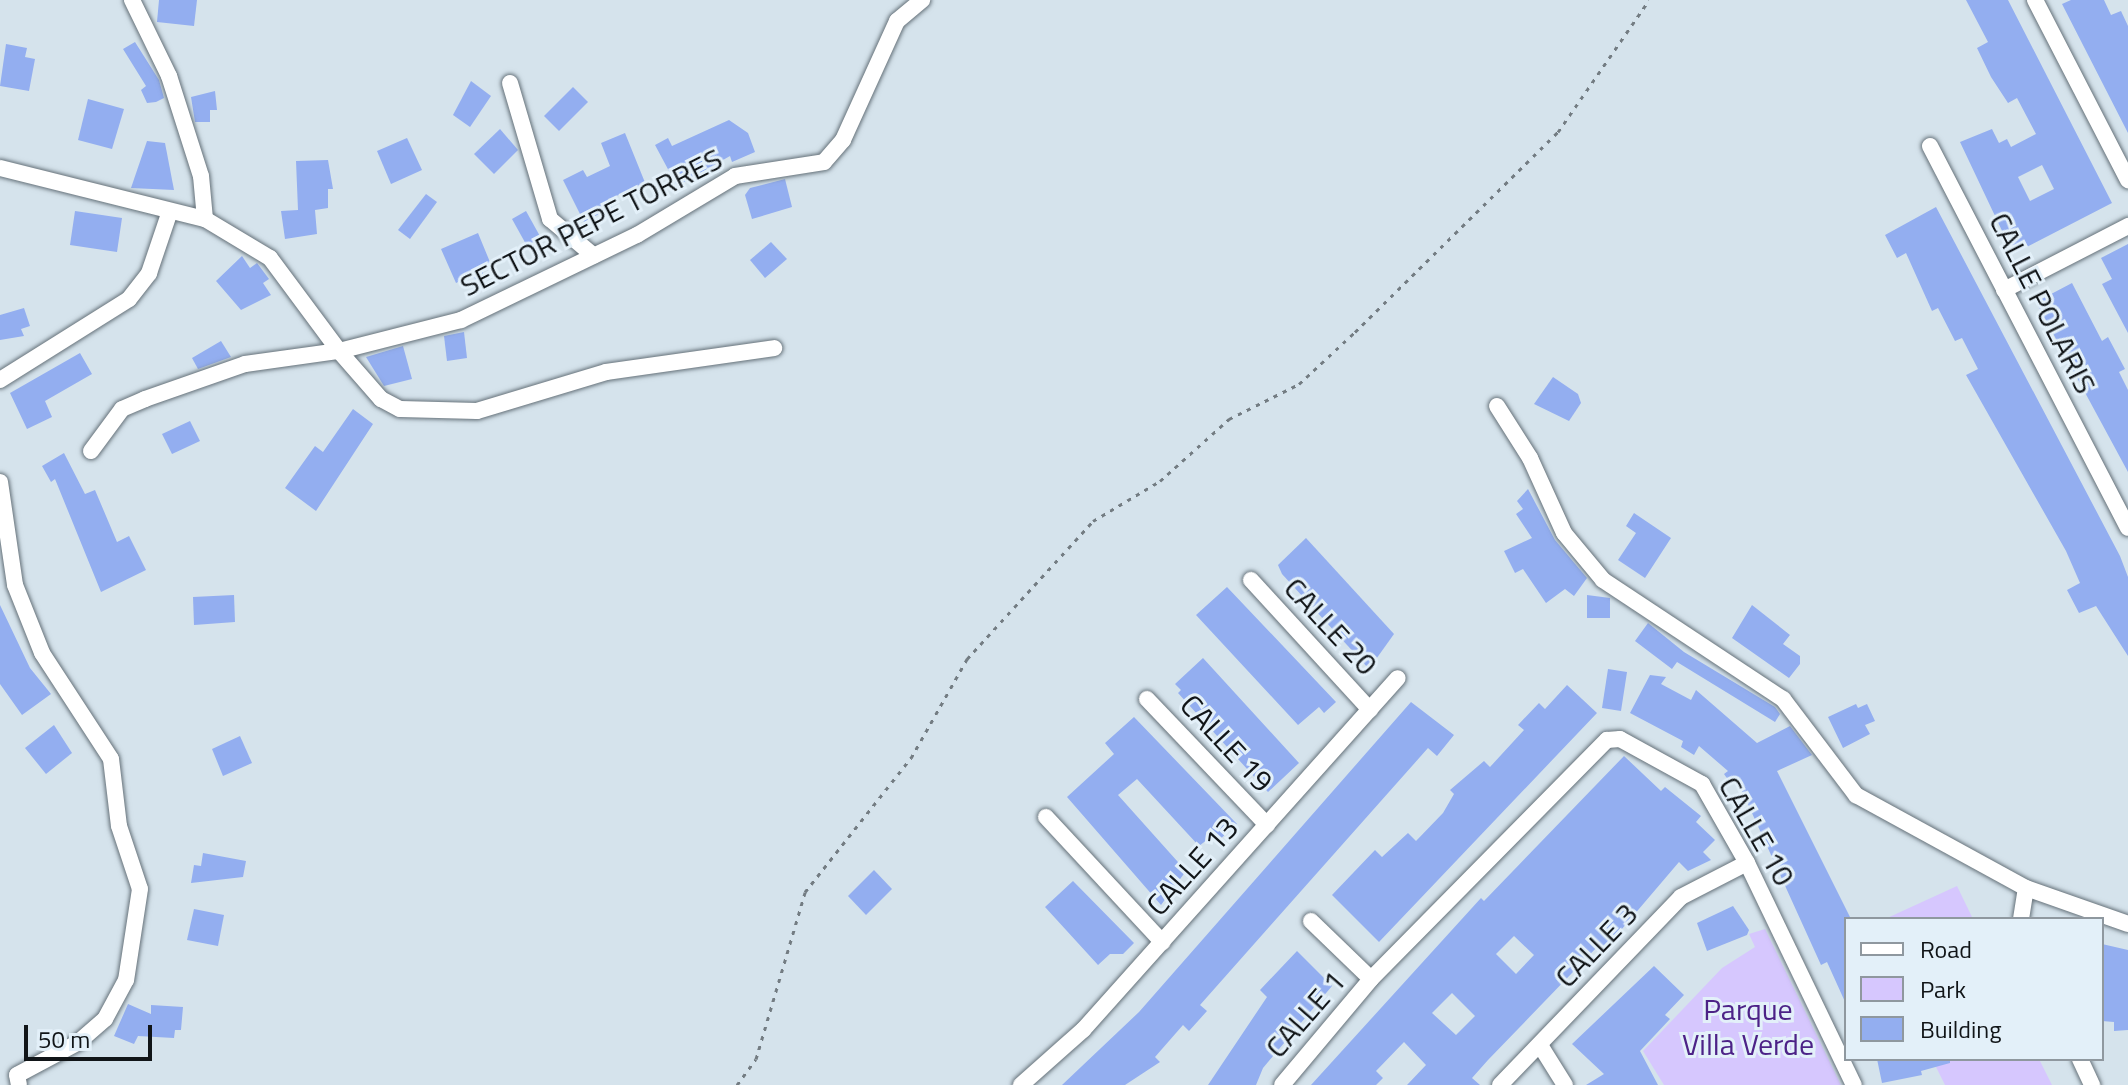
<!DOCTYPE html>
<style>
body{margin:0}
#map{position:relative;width:2128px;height:1085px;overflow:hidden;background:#d5e3ec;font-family:"Titillium Web",sans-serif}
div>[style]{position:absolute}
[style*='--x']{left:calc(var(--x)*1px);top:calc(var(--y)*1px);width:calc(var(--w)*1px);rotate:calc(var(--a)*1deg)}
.green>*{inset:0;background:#d6c7fe}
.building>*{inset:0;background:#93aef0}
.path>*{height:3px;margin-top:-1.5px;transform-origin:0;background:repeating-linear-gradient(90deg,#737c82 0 4px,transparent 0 10px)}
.roads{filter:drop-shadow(0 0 2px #657179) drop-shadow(0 0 2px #657179)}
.minor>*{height:16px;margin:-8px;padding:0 8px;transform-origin:8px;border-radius:8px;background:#fff}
span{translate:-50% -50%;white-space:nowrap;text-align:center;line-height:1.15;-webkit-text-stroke:6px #e3f0f9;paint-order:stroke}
.street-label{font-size:30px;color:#111518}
.park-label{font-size:30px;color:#4c2287}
.legend{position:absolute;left:1844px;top:917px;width:260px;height:144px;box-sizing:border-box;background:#e3f0f9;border:2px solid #8f989f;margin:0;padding:10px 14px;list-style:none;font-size:24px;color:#111518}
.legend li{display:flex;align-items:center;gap:16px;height:40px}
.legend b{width:40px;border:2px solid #8f989f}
.scale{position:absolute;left:24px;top:1025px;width:128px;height:36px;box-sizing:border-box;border:4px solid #111518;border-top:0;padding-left:10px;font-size:24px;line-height:28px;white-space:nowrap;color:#111518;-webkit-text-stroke:6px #e3f0f9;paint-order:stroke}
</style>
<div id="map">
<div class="green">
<i style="clip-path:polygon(1957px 886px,1973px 919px,1885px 919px)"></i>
<i style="clip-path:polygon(1765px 929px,1841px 1085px,1664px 1085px,1643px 1051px,1722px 968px,1755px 947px,1749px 934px)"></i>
<i style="clip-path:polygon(1932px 1059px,2039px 1059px,2052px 1085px,1945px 1085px)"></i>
</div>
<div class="building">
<i style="clip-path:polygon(159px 0,197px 0,194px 26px,157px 22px)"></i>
<i style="clip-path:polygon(evenodd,1966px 0,2008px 0,2112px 203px,2013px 254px,1960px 142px,1992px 129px,1999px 143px,2007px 139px,2011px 147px,2036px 134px,2017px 98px,2008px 103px,1991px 77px,1977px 48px,1988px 42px,1966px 0,2042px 165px,2054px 189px,2030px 201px,2018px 177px,2042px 165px)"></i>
<i style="clip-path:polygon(2071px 0,2104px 0,2111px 15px,2121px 11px,2128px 26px,2128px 133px,2062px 4px)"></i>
<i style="clip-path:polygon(135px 42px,159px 80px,164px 98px,156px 102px,147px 103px,141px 90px,146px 86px,123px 49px)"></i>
<i style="clip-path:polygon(6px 44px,27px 48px,25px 57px,35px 59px,29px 91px,0 86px)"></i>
<i style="clip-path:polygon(471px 81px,491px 96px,470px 127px,453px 115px)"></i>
<i style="clip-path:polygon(573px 87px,588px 102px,559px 131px,544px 116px)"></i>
<i style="clip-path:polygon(215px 91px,217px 110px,210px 110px,210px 122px,195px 122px,191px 97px)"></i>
<i style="clip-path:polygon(88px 99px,124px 109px,112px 149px,78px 140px)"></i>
<i style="clip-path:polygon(729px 120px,748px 133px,755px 152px,732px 162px,730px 156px,677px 186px,655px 145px,668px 138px,672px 146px)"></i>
<i style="clip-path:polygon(500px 129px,518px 150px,494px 174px,474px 154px)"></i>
<i style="clip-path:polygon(625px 133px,646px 185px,608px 199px,612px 207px,584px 222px,563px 180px,583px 170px,587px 177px,610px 166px,601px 143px)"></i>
<i style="clip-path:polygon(407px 138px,422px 170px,391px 184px,377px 151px)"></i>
<i style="clip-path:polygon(147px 141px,165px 143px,174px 190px,131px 188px)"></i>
<i style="clip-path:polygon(328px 160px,333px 189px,328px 189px,328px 208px,315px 210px,317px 234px,285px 239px,281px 211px,298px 210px,296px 161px)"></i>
<i style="clip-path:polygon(785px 179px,792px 207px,752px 219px,745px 195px,750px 188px)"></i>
<i style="clip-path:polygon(426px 194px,437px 202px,410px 239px,398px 230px)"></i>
<i style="clip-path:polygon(1936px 207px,2120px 556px,2128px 577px,2128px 656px,2096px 606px,2079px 613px,2067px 590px,2080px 583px,2066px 551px,1966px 375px,1978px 369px,1962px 338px,1955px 341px,1938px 308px,1932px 311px,1906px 253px,1897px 258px,1885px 235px)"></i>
<i style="clip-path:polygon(75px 211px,122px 218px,117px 252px,70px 245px)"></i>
<i style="clip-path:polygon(526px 211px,541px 238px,527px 246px,512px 219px)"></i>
<i style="clip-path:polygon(478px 233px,492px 267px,483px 272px,484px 286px,472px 276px,456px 283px,441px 249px)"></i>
<i style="clip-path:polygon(771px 242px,787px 259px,765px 278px,750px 260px)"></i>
<i style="clip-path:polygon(2128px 244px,2128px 333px,2102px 284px,2112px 279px,2101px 258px)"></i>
<i style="clip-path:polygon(242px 256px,250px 268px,257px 263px,269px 279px,263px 283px,271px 295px,241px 310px,216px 281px)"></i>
<i style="clip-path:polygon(2072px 283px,2102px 341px,2108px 337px,2125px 369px,2119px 372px,2128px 390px,2128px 472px,2036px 302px)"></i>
<i style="clip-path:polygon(24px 308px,30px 326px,21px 329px,24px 336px,0 340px,0 315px)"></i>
<i style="clip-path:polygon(464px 332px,467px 358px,447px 361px,444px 336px)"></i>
<i style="clip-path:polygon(221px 341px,231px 357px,198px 369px,192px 358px)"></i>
<i style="clip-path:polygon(403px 346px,412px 379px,384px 386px,366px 357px)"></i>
<i style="clip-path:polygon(80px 353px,92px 374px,45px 401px,52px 417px,27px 429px,10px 393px)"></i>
<i style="clip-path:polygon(1553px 377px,1578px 394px,1581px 403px,1569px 421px,1534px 404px)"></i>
<i style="clip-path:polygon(353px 409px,373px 424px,316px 511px,285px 488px,315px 446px,323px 452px)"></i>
<i style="clip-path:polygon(190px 421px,200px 441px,172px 454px,162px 434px)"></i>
<i style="clip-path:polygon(64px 453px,85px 494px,95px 490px,117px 542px,129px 536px,146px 570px,101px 592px,55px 479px,51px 482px,42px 466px)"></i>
<i style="clip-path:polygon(1528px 489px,1555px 540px,1587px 578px,1574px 596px,1565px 589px,1546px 603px,1523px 569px,1515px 573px,1504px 551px,1532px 538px,1516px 514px,1523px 509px,1517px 501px)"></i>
<i style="clip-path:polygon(1634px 513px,1671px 538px,1645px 578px,1618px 560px,1636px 533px,1626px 526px)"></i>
<i style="clip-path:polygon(1306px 538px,1394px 634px,1369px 669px,1282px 574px,1278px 565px)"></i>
<i style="clip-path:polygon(1227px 587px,1336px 702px,1324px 713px,1319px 707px,1298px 725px,1196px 615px)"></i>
<i style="clip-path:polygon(234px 595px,235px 622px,194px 625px,193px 597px)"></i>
<i style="clip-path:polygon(1587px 595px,1610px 598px,1610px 618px,1587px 618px)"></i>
<i style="clip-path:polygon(0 605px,30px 668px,51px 694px,22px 715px,0 684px)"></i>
<i style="clip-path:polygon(1752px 605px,1790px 635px,1783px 644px,1800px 656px,1800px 664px,1789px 678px,1732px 638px)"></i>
<i style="clip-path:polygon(1648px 623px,1684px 652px,1775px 707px,1780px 714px,1775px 722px,1677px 662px,1672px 669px,1635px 641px)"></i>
<i style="clip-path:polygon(1203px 658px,1299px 763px,1268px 792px,1178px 693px,1181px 690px,1175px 684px)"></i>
<i style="clip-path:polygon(1608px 669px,1627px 672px,1621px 711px,1602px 708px)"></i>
<i style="clip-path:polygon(1650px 675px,1666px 677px,1661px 684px,1691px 700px,1696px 690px,1757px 743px,1790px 726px,1812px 755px,1777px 771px,1851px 919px,1846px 919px,1846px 1004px,1827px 962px,1821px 965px,1737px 780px,1731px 784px,1724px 774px,1728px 771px,1699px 746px,1694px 755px,1681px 747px,1683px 741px,1630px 713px)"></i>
<i style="clip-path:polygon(1567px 685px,1597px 713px,1379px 942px,1332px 895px,1375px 850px,1382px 857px,1408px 833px,1416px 841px,1443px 813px,1454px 794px,1450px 790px,1484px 761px,1490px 767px,1524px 730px,1518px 725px,1539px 703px,1545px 709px)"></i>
<i style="clip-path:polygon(1411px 702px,1454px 735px,1437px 756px,1428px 748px,1200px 1005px,1207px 1011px,1189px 1031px,1183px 1025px,1155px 1057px,1160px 1062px,1125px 1085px,1062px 1085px,1139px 1012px)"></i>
<i style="clip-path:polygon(1856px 704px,1858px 708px,1867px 704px,1875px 721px,1865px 725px,1870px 734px,1843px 748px,1828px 717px)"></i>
<i style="clip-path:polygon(1134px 717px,1237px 824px,1218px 841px,1212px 836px,1199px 846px,1137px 779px,1118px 795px,1186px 871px,1161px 905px,1067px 797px,1114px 754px,1105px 743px)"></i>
<i style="clip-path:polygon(54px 725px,72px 753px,46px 774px,25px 748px)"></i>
<i style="clip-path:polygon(240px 736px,252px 763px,223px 776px,212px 749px)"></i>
<i style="clip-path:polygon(evenodd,1624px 756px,1661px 791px,1665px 787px,1701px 816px,1696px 822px,1715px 840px,1703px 852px,1711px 860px,1688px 871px,1679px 862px,1604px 950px,1599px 945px,1488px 1060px,1472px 1078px,1480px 1085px,1407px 1085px,1426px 1065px,1404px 1042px,1376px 1071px,1383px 1078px,1376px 1085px,1311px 1085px,1481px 898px,1484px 901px,1624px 756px,1514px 936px,1534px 955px,1516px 974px,1496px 954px,1514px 936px,1624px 756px,1452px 993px,1475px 1016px,1456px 1035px,1432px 1013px,1452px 993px)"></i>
<i style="clip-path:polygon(203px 853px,246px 861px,243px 877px,191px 883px,194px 865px,201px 866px)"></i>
<i style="clip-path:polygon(874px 870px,892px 889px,866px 915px,848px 896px)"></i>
<i style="clip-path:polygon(1073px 881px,1134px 943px,1123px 954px,1110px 954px,1098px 965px,1045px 907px)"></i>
<i style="clip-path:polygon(1733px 906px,1749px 930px,1747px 935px,1707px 951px,1697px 923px)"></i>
<i style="clip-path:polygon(194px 909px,224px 915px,218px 946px,187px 940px)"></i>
<i style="clip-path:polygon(2102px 944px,2128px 950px,2128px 1030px,2114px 1031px,2114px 1022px,2102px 1021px)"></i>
<i style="clip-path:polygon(1297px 951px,1332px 986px,1263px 1068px,1256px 1085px,1208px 1085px,1267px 997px,1260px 990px)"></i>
<i style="clip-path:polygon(1654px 966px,1684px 995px,1665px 1015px,1670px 1019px,1640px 1051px,1658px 1085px,1586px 1085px,1604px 1074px,1572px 1044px)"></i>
<i style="clip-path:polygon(128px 1004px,151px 1014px,151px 1005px,183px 1007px,181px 1030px,175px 1030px,174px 1038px,138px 1036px,134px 1044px,114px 1036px)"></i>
<i style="clip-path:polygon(1877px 1059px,1950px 1059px,1950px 1063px,1921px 1071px,1922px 1075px,1882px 1083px)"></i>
</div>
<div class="path">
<i style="--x:737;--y:1085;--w:32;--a:-54"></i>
<i style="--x:756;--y:1059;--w:174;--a:-73.6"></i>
<i style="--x:805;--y:892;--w:171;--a:-51.7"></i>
<i style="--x:911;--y:758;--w:114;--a:-60.5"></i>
<i style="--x:967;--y:659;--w:187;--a:-47.6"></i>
<i style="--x:1093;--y:521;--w:78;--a:-30.8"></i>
<i style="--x:1160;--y:481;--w:93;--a:-41.9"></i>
<i style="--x:1229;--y:419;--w:78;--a:-26.6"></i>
<i style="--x:1299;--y:384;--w:76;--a:-42.9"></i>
<i style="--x:1355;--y:332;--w:285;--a:-44.6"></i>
<i style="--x:1558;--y:132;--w:160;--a:-55.4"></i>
</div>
<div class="roads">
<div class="minor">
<i style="--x:132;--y:0;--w:85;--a:64"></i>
<i style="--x:169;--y:76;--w:105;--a:72.3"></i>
<i style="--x:201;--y:176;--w:43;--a:84.7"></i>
<i style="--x:2035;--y:0;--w:203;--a:62.7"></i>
<i style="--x:510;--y:83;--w:142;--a:73.6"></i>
<i style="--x:550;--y:219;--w:57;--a:40.1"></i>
<i style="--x:1930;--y:146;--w:430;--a:62.6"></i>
<i style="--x:0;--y:168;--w:211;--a:14"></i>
<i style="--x:205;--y:219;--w:76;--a:31"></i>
<i style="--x:270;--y:258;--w:116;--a:53.4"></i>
<i style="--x:339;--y:351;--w:64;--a:48.8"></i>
<i style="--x:381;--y:399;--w:21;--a:28"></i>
<i style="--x:400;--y:409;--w:77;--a:1.5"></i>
<i style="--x:477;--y:411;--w:135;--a:-16.8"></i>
<i style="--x:606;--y:372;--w:170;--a:-8.1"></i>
<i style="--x:2004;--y:290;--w:140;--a:-27.3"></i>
<i style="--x:0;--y:380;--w:152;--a:-32.1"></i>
<i style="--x:129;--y:299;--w:33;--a:-52"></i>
<i style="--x:149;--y:273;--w:65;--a:-71.3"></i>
<i style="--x:1497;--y:406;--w:62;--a:57.6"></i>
<i style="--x:1530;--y:458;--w:82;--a:65.6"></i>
<i style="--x:1564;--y:533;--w:61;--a:50.3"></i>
<i style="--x:1603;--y:580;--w:216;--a:33.5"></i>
<i style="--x:1783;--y:699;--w:121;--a:52.8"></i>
<i style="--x:1856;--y:795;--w:194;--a:28.7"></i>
<i style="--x:2026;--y:888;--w:108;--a:19.4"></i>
<i style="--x:91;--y:451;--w:52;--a:-53.6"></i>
<i style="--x:122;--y:409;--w:25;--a:-23"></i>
<i style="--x:145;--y:399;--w:106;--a:-19.3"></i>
<i style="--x:245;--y:364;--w:95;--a:-7.9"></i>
<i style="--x:339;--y:351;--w:126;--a:-14.3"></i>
<i style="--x:461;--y:320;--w:195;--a:-25.8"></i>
<i style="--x:637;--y:235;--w:114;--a:-31"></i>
<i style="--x:735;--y:176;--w:90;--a:-8.9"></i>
<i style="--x:824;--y:162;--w:29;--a:-49"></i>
<i style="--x:843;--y:140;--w:131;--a:-65.6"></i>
<i style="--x:897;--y:21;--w:33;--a:-40"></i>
<i style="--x:0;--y:482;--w:104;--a:81.7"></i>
<i style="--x:15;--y:585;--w:73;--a:68.3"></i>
<i style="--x:42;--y:653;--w:126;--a:56.9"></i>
<i style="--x:111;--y:759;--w:67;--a:83.2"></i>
<i style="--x:119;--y:826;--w:66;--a:71.6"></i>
<i style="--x:140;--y:889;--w:92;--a:98.7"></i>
<i style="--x:126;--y:980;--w:44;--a:118.3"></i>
<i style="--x:105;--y:1019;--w:35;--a:139"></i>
<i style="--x:79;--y:1042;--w:70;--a:152"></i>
<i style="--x:17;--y:1075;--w:10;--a:79"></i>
<i style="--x:1251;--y:580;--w:176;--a:47.5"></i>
<i style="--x:1147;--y:699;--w:174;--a:46.4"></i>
<i style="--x:1046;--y:817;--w:171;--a:47.1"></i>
<i style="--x:2021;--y:919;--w:31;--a:-81"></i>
<i style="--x:1311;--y:921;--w:83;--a:44"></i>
<i style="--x:1540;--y:1045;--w:47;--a:58"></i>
<i style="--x:2080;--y:1059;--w:29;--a:65"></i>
<i style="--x:1021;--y:1085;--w:83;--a:-41.6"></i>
<i style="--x:1083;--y:1030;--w:472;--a:-48.2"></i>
<i style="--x:1282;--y:1085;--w:138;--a:-50"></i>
<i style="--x:1371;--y:979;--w:336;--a:-45.4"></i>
<i style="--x:1607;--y:740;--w:13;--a:-4"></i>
<i style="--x:1620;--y:739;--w:94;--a:28.8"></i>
<i style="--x:1702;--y:784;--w:91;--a:60.3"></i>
<i style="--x:1747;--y:863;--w:246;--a:64.3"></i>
<i style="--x:1500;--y:1085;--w:261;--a:-46.1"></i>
<i style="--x:1681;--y:897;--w:74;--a:-27.3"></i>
</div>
</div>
<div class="street-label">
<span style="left:591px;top:222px;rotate:-27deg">SECTOR PEPE TORRES</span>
<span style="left:2043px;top:303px;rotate:63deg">CALLE POLARIS</span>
<span style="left:1331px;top:626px;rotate:47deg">CALLE 20</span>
<span style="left:1227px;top:743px;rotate:47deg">CALLE 19</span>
<span style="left:1757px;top:831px;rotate:60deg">CALLE 10</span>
<span style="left:1192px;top:866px;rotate:-48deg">CALLE 13</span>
<span style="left:1596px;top:945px;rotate:-46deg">CALLE 3</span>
<span style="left:1305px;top:1014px;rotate:-49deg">CALLE 1</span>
</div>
<div class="park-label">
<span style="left:1748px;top:1026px">Parque<br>Villa Verde</span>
</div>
<ul class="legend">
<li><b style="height:10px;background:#fff"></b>Road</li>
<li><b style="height:22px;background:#d6c7fe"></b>Park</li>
<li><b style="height:22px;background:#93aef0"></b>Building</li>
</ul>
<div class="scale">50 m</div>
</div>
